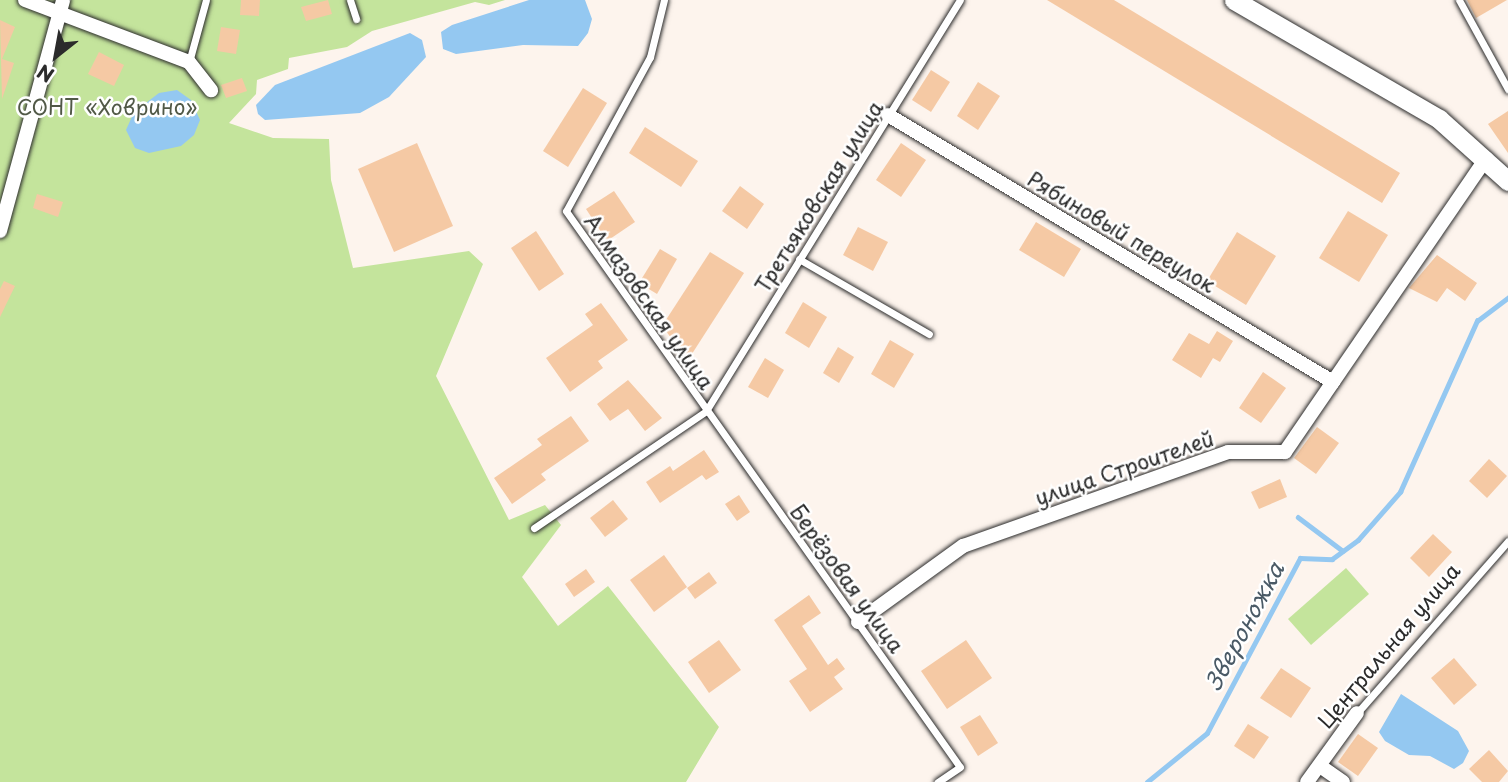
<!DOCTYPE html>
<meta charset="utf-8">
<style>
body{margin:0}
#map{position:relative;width:1508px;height:782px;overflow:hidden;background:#fdf4ed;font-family:"Playpen Sans",sans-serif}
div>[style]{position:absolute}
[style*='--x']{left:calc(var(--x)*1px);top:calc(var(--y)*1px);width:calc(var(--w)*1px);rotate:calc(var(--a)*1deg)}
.green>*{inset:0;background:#c4e49c}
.water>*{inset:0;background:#94c8f1}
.stream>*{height:4.5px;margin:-2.25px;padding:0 2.25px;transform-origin:2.25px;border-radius:2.25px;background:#94c8f1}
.building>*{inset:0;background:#f5c9a4}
.roads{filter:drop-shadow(0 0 2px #2b2b2b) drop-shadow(0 0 2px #2b2b2b)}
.lane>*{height:7px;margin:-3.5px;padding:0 3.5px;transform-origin:3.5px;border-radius:3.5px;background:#fff}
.street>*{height:14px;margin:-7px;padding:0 7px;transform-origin:7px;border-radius:7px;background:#fff}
.secondary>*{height:19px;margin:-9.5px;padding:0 9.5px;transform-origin:9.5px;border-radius:9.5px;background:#fff}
span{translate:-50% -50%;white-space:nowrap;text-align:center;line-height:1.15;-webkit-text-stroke:5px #fff;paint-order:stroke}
.park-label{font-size:21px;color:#515947}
.street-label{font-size:21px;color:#2b2b2b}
.water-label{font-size:23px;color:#4a5a66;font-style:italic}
.north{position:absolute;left:21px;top:21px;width:70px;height:70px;-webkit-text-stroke:5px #fff;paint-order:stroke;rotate:211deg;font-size:19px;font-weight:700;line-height:28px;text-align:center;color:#2b2b2b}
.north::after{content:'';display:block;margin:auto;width:24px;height:32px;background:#2b2b2b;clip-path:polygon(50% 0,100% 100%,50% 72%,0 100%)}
</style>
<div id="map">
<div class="green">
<i style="clip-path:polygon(0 0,505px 0,489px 5px,475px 2px,372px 31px,347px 47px,289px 58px,288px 69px,257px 80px,256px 94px,229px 123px,273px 138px,329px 139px,331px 180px,353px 268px,469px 251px,483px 264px,436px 376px,509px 520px,545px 505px,561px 525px,522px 577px,558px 626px,608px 586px,719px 727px,686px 782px,0 782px)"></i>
<i style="clip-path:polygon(1346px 568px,1369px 594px,1311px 645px,1288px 619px)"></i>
</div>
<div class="water">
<i style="clip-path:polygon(529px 0,585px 0,592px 19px,588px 33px,578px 46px,523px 45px,456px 54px,443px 49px,441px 32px,452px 25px)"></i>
<i style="clip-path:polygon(410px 33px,422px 40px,426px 57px,389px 97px,360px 113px,265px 120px,258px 114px,256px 105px,275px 85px)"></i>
<i style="clip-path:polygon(177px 90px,191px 100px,200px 120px,194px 135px,181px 146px,149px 153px,135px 148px,126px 130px,134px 112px,159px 93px)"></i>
<i style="clip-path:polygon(1401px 694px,1458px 731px,1469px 751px,1463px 763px,1454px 769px,1430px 756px,1409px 755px,1385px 741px,1379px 732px)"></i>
</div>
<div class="stream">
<i style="--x:1298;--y:517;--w:56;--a:37.1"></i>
<i style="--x:1147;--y:782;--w:77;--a:-39.2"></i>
<i style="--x:1207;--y:733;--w:198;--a:-62"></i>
<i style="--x:1300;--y:558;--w:32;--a:2"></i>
<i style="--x:1332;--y:559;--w:32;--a:-36"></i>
<i style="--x:1358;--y:540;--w:64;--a:-48.8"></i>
<i style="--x:1400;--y:492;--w:188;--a:-65.8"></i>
<i style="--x:1477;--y:321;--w:39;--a:-37"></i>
</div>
<div class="building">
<i style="clip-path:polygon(241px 0,260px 0,259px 16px,240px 15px)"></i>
<i style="clip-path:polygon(328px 0,332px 14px,306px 21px,301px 7px)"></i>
<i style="clip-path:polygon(1047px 0,1114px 0,1400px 173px,1382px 203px)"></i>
<i style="clip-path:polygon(1467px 0,1507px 0,1476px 18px)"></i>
<i style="clip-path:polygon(0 20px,15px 27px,2px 59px,14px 63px,2px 99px)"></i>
<i style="clip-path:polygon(221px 27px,240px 30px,236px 54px,217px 51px)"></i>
<i style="clip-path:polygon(99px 52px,124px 65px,114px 86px,88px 74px)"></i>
<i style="clip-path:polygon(931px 70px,950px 82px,931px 112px,912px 100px)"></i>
<i style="clip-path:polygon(242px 78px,247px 91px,226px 98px,221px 85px)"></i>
<i style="clip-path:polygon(978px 82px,1000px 96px,978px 130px,957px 116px)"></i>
<i style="clip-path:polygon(583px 88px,607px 103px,568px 167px,543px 151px)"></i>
<i style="clip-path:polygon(1508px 111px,1508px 153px,1488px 124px)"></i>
<i style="clip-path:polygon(645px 127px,698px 161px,681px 187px,629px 153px)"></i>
<i style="clip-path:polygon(417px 143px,453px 226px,394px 252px,358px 169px)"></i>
<i style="clip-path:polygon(901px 143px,926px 160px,901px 197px,876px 180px)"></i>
<i style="clip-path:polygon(740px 186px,764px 204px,747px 229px,722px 211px)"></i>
<i style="clip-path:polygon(614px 191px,635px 222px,607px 241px,586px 209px)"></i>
<i style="clip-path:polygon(37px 194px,63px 202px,58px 217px,33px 208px)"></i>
<i style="clip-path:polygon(1348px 211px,1388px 235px,1359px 282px,1319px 258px)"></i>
<i style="clip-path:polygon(1036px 222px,1081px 249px,1064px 277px,1019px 250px)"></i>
<i style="clip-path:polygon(858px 227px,888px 242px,873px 271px,843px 255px)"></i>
<i style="clip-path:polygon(536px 231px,564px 274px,539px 291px,511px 248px)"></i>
<i style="clip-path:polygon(1237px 232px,1276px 256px,1246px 305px,1207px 281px)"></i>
<i style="clip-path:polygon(660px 249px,677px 259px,657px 294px,639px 283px)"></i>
<i style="clip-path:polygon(710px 252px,744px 273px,688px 360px,662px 326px)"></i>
<i style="clip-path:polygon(1437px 255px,1477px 283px,1465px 301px,1447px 288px,1437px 302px,1409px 288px)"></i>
<i style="clip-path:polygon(4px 281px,15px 286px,0 317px,0 289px)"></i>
<i style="clip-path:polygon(803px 302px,827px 317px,809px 348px,785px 333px)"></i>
<i style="clip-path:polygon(601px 303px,628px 340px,598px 361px,603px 368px,570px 392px,546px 358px,593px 325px,585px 314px)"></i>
<i style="clip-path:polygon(1217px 331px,1233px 341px,1220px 362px,1213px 358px,1201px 378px,1172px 360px,1189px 333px,1209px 344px)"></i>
<i style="clip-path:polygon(890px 340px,914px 354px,894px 388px,871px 374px)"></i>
<i style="clip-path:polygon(838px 347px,854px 357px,839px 383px,823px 373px)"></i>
<i style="clip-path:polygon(765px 358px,784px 370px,768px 398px,748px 387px)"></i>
<i style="clip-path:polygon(1263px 372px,1286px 388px,1261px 423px,1239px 408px)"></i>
<i style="clip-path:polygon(628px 380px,662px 418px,645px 431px,628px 409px,610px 421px,597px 404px)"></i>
<i style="clip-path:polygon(571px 416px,589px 441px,541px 474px,546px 480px,512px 504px,494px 478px,542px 445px,537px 439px)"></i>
<i style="clip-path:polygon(1317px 427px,1339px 443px,1316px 474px,1294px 458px)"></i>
<i style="clip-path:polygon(704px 450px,719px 472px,706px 480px,702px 475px,660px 503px,646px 482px,670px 466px,673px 471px)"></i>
<i style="clip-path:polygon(1489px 459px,1507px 476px,1487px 498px,1469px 481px)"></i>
<i style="clip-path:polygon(1280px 479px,1287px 497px,1259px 509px,1251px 492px)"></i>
<i style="clip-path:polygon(739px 495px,750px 512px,737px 521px,725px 504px)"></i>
<i style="clip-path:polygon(613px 500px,628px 519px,605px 537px,590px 518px)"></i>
<i style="clip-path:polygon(1433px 534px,1452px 552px,1429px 577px,1410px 558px)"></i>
<i style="clip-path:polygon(664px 555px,687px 587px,654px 612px,630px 580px)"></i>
<i style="clip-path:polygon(586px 569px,595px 582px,574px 597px,565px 584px)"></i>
<i style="clip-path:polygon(709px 572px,717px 583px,695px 599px,687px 588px)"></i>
<i style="clip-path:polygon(809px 595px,821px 613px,802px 626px,828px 665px,837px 658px,845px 669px,834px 677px,843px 689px,810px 712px,789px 681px,807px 669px,774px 620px)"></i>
<i style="clip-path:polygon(719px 640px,741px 670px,709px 693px,688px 662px)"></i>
<i style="clip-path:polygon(966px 640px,992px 678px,947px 709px,921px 671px)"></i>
<i style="clip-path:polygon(1454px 658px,1477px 685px,1454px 705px,1431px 678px)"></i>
<i style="clip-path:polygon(1281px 668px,1311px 688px,1291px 718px,1260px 698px)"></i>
<i style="clip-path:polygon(980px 715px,998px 743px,978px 756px,960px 727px)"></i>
<i style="clip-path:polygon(1248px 724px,1269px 737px,1254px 759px,1234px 746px)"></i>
<i style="clip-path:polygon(1358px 734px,1378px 748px,1358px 776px,1338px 762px)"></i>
<i style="clip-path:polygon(1489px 750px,1508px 771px,1499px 782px,1482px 782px,1469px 769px)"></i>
</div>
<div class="roads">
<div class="lane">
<i style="--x:350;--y:0;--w:20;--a:72"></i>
<i style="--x:664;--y:0;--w:59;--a:103.8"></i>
<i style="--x:650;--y:57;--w:175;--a:118.6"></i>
<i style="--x:566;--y:211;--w:681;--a:54.68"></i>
<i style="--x:960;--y:767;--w:27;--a:146"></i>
<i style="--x:1459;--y:0;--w:102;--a:61.2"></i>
<i style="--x:189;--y:62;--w:64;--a:-74.7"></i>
<i style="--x:799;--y:259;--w:150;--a:30"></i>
<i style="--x:534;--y:528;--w:208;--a:-34.2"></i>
<i style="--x:706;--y:411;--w:483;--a:-58.3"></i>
<i style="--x:1357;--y:713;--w:229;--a:-48.7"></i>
</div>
<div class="street">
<i style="--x:25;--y:0;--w:175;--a:20.7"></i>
<i style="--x:189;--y:62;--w:36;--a:52"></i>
<i style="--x:888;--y:115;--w:519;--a:30.96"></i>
<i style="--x:0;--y:231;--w:239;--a:-74.7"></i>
<i style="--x:858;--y:622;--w:130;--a:-35.9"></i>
<i style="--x:963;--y:546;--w:281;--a:-19.5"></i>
<i style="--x:1228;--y:452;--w:57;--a:0"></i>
<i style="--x:1285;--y:452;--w:356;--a:-55.6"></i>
<i style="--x:1320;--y:766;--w:28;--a:35"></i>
<i style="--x:1307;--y:782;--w:85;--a:-54.1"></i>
</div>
<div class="secondary">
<i style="--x:1234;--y:0;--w:237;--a:30.1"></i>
<i style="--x:1439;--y:119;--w:93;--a:41.9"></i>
</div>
</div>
<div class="park-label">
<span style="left:107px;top:106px">СОНТ «Ховрино»</span>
</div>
<div class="street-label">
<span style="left:818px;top:196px;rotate:-58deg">Третьяковская улица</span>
<span style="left:1122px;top:231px;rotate:31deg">Рябиновый переулок</span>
<span style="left:650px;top:301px;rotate:55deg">Алмазовская улица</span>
<span style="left:1124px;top:467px;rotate:-19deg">улица Строителей</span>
<span style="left:848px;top:578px;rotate:54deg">Берёзовая улица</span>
<span style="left:1388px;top:645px;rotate:-50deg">Центральная улица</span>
</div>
<div class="water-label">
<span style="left:1244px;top:626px;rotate:-62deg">Звероножка</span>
</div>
<div class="north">N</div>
</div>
